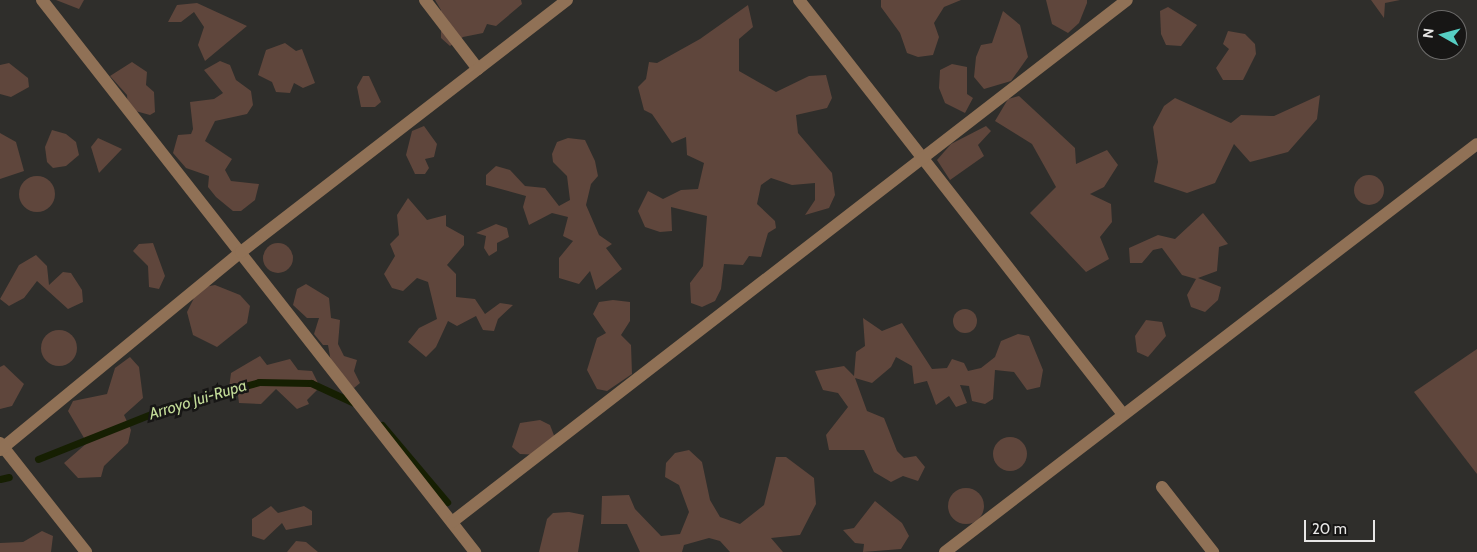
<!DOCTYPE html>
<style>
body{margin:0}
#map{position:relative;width:1477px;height:552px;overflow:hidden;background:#2f2e2b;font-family:Cabin,sans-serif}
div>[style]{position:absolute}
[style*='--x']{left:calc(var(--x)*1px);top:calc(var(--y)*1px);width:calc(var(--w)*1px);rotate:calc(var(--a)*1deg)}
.green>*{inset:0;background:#5f463c}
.round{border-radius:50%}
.stream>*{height:7px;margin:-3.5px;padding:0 3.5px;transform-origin:3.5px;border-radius:3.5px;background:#161f02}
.minor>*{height:12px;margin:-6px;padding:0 6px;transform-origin:6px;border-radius:6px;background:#907156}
span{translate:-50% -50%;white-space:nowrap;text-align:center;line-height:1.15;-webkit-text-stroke:5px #171615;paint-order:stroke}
.water-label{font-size:16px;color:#c2db97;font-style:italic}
.north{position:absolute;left:1417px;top:10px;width:50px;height:50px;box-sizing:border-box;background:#171615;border:1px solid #6b6a69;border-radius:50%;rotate:277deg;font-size:14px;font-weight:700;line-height:20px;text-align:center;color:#e8e7e6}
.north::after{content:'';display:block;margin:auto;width:18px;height:22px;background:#56cec3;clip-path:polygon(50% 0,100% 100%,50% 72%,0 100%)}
.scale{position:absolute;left:1304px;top:520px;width:71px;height:22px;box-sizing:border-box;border:2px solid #e8e7e6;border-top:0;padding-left:6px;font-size:15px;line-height:18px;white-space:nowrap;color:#e8e7e6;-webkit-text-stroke:4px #171615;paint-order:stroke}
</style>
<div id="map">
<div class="green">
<i style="clip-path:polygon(56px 0,84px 0,79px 9px)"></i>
<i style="clip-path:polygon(435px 0,521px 0,522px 4px,496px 26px,487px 24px,483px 33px,463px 37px,450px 46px,441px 38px,441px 10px)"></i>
<i style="clip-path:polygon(881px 0,961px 0,944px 7px,934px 23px,939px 37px,933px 55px,918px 57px,907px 53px,900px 33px,881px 7px)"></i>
<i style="clip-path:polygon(1046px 0,1087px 0,1087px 3px,1079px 23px,1068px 33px,1052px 24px)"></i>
<i style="clip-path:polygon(1371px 0,1400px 0,1385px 3px,1384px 18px)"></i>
<i style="clip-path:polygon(197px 3px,247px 26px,205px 61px,198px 45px,204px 27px,194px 12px,181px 22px,168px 22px,177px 5px)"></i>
<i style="clip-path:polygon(748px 5px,753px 27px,739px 39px,739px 71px,776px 92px,809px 76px,826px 75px,832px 98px,827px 108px,796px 115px,798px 133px,832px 173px,835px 195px,829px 208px,805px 215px,815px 200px,815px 183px,792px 185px,771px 178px,761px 185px,757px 204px,775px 221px,776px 228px,768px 233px,761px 257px,749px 256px,743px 265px,724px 264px,721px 289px,715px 301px,702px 307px,691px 303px,690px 283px,703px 266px,707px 216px,671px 207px,672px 231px,660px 232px,645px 227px,638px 211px,648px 191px,663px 199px,681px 190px,698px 189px,704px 163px,687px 155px,686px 137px,672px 143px,652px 114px,644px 110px,638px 87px,646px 79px,649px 62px,657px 63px,700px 39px)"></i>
<i style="clip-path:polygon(1168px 7px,1197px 25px,1181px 46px,1166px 45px,1161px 34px,1160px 11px)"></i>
<i style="clip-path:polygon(1003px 11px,1020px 25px,1028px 57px,1011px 81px,984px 89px,974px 77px,976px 57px,981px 45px,992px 43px)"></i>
<i style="clip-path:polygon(1228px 31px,1245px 34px,1255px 44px,1256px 54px,1243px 80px,1223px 80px,1216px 68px,1229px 49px,1223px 44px)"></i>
<i style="clip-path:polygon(285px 43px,296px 51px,302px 49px,315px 83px,303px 88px,294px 83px,290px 93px,276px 92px,272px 82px,258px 75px,266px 50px)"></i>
<i style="clip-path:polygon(220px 61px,230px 65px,236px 80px,251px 91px,253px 105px,247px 114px,215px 121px,205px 141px,232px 159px,225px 170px,231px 181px,259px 184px,255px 200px,241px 211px,233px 211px,216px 197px,208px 187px,209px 176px,186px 168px,173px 153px,178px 135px,191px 134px,193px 129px,190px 102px,214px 99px,223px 93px,204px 70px)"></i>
<i style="clip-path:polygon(132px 62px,147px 72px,146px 85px,154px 92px,155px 112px,150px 115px,128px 109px,127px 95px,110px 76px)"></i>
<i style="clip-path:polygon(9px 63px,28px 78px,29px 87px,11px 97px,0 94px,0 65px)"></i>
<i style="clip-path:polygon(952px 64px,967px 67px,967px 94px,973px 98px,965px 113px,945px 103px,939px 88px,940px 70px)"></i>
<i style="clip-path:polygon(363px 76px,369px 76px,381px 102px,375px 107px,361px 107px,357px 87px)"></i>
<i style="clip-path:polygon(1320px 95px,1317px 119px,1288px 152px,1250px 162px,1234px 144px,1215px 183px,1187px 193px,1154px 182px,1158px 162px,1153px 127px,1164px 106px,1175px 98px,1231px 123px,1241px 115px,1274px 116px)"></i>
<i style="clip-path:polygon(1019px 96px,1075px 148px,1076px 164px,1107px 150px,1118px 165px,1104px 187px,1090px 194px,1111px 204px,1112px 222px,1100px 237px,1109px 259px,1086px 272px,1030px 213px,1056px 187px,1032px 144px,995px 121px,1008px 99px)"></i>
<i style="clip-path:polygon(424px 126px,437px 144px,434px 157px,425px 159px,429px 168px,425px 174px,415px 174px,406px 155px,412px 131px)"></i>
<i style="clip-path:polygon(986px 126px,991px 131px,978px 145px,984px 156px,950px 180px,937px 160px,951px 144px)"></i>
<i style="clip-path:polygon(52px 130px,66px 134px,76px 142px,79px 155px,66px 166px,53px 168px,47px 162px,45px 147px)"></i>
<i style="clip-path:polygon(0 133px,16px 142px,24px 171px,0 179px)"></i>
<i style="clip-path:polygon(98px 138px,122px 149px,99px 173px,91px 147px)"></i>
<i style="clip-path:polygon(568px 138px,585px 140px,595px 161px,598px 176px,591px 184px,586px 205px,599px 235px,612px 244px,606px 248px,622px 269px,596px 290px,590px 271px,579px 284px,559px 278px,559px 258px,573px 241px,563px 236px,568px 217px,552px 213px,529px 225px,523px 207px,526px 196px,486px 185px,486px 175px,496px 166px,510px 170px,525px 186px,545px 188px,559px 206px,570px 200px,567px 176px,553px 162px,552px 154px,557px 142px)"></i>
<i class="round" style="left:1354px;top:175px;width:30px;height:30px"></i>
<i class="round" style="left:19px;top:176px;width:36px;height:36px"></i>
<i style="clip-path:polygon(408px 198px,427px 220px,446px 215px,446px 226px,464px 236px,464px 245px,447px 265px,456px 274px,456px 297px,475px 299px,485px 314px,500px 303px,513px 305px,498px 319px,494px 331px,483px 330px,476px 316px,457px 326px,448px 321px,436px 347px,426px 357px,408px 342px,419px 328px,437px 319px,428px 282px,417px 278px,403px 291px,392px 288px,384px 274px,395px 256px,390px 244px,399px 235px,397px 215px)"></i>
<i style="clip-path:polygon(1203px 213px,1228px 244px,1219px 247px,1217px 271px,1198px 278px,1221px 287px,1218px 300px,1205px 312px,1191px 307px,1187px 295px,1196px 279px,1182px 275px,1162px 248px,1153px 250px,1142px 263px,1130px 263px,1129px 248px,1158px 235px,1175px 239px)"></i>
<i style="clip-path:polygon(496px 224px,507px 228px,509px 237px,497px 243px,497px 251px,489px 256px,484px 248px,486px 236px,476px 233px)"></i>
<i style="clip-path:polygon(153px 243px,165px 276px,159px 289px,149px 287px,148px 266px,133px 251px,139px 244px)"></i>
<i class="round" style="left:263px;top:243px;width:30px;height:30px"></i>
<i style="clip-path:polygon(36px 255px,47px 266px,49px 285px,63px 272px,71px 273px,82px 290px,83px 302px,68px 309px,37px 281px,24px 298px,9px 306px,0 299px,19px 265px)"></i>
<i style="clip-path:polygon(306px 284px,329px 298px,331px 318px,340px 320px,338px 344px,344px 356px,357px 360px,354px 371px,360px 383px,354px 388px,331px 362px,328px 345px,323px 345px,314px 334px,319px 318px,307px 318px,293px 305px,297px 289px)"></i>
<i style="clip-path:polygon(215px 285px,240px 295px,250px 306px,247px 323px,217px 347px,193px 335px,187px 312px,199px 288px)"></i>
<i style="clip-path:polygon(613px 300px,630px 302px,630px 321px,621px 335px,631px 345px,632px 374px,607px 391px,597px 389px,587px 370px,597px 338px,606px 333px,593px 314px,599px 302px)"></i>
<i class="round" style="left:953px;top:309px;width:24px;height:24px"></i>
<i style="clip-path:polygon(863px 318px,882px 331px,902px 323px,932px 369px,947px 368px,952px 359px,964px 363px,968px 371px,981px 368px,995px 357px,1001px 341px,1018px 334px,1029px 336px,1043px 370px,1040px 387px,1027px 390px,1014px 372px,995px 370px,993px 399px,985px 404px,972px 401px,969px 386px,960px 385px,967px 403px,956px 407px,949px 396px,936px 405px,927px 381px,914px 384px,912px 366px,896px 357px,891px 367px,872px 383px,855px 378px,867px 411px,884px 418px,897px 451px,904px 458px,916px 456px,925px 467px,918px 481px,903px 476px,891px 482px,874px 472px,864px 450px,829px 450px,826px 435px,848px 407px,838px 393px,823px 390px,815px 371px,844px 366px,854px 376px,856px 352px,865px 346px)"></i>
<i style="clip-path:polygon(1146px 320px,1162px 322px,1166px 336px,1148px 357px,1137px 352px,1135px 336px)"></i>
<i class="round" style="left:41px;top:330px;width:36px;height:36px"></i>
<i style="clip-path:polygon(1477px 349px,1477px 474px,1414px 392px)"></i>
<i style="clip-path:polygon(260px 356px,267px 365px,290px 359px,298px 370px,312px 371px,320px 387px,307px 400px,309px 404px,297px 409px,276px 389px,261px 404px,239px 403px,238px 395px,229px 388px,231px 373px)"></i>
<i style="clip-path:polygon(130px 357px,139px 367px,143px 398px,124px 415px,131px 430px,128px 443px,104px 466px,101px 477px,78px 478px,64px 463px,87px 443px,68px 411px,73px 401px,107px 394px,115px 368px)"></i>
<i style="clip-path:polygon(4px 365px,24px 384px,12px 406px,0 409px,0 367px)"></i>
<i style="clip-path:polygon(540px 420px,550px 425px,555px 438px,540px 455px,520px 454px,512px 447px,520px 423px)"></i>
<i class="round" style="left:993px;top:437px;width:34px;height:34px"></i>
<i style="clip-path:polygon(689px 450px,702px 462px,710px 500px,720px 517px,740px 524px,764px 505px,776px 457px,786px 457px,814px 478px,816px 504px,800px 535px,771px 538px,783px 552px,730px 552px,720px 541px,709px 538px,684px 545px,682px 552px,640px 552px,627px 524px,601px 524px,602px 496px,629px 495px,635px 509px,661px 536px,680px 534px,689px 512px,679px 485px,665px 477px,666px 463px,675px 453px)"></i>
<i class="round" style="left:948px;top:488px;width:36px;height:36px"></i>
<i style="clip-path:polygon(875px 501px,902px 523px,909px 536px,901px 549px,863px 552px,864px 544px,855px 543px,843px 530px,854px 528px)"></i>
<i style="clip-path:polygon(271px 506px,278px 513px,304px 506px,312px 511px,312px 525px,286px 530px,282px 523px,264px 540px,252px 536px,252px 519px)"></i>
<i style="clip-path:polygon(569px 512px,584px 515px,578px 552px,539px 552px,547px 519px,553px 513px)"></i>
<i style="clip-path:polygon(42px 531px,53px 536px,51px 552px,0 552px,0 543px,23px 542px)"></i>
<i style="clip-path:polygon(296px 541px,306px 542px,318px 552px,287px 552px)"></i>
</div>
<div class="stream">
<i style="--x:382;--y:425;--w:101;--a:49.8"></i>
<i style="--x:38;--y:459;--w:146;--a:-21.7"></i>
<i style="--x:174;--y:405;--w:88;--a:-15.1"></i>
<i style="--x:259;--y:382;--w:52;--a:1.1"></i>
<i style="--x:311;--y:383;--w:47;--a:24.9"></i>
<i style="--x:0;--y:479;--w:9;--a:-13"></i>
</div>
<div class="minor">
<i style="--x:42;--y:0;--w:702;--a:51.89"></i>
<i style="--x:425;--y:0;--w:87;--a:52.5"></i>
<i style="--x:799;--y:0;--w:524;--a:51.97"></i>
<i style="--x:0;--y:443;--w:139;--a:51.7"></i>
<i style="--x:0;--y:450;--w:312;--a:-39.4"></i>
<i style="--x:241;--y:252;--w:412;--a:-37.7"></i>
<i style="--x:1162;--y:487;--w:83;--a:51.9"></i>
<i style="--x:452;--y:522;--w:853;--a:-37.72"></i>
<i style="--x:945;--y:552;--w:670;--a:-37.49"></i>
</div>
<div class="water-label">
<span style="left:198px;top:400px;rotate:-17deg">Arroyo Jui-Rupa</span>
</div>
<div class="north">N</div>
<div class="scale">20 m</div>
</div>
